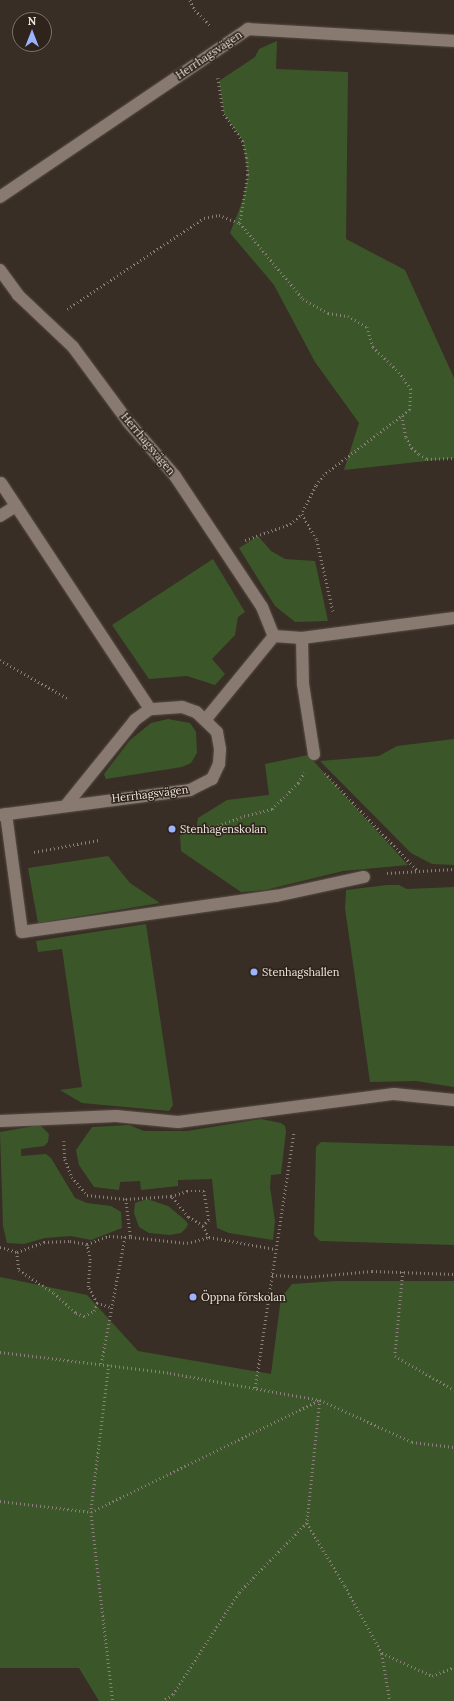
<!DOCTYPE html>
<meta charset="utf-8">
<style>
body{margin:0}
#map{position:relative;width:454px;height:1701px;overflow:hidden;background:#392e25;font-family:Lora,serif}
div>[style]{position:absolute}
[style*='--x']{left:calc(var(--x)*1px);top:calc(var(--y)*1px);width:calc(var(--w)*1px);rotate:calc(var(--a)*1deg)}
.green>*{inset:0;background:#3b5729}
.path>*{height:2.5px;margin-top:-1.25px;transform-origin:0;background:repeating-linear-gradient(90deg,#8a8079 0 1px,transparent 0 4px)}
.roads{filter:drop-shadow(0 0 1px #564d45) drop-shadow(0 0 1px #564d45)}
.minor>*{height:12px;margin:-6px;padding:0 6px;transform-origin:6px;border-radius:6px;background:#887a70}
.dots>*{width:11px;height:11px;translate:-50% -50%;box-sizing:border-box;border:2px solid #2f241b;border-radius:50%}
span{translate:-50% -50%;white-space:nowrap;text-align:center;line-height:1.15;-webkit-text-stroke:3px #2f241b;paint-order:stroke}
.street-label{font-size:11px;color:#efe8e2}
.poi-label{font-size:11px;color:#efe8e2}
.left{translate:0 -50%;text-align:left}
.north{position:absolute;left:12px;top:12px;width:40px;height:40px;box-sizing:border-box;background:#2f241b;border:1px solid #7c726b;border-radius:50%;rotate:0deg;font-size:11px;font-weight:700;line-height:16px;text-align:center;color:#efe8e2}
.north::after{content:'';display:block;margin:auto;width:14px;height:18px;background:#9cb4fd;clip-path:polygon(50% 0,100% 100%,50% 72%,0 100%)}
</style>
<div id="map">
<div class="green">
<i style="clip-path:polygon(277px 41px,276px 69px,348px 72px,346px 239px,405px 270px,454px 378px,454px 458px,344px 470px,359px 423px,315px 362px,274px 285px,230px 233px,243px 200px,248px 175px,243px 141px,224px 114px,219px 81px,255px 57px,259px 49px)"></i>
<i style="clip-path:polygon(258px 536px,271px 551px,285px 559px,315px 561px,328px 621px,295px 622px,275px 606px,239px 548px)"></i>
<i style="clip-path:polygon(213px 559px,245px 612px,238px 617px,235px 635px,212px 659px,225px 674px,215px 685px,187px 676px,149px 679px,112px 625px)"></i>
<i style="clip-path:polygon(168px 719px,190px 723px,196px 732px,197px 753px,191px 763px,182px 767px,106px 779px,104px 774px,130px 740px,151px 723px)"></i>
<i style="clip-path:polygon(454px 739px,454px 865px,432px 864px,411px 853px,320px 761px,379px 756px,397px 746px)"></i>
<i style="clip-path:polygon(308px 755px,408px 865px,343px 871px,265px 890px,241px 892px,181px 851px,180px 835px,196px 831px,198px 818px,227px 800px,269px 795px,265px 764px)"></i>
<i style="clip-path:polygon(108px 856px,130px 883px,160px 903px,38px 923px,28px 868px)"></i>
<i style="clip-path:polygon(387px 885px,399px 885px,407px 889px,454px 887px,454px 1087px,416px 1081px,370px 1082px,345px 908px,346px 890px)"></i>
<i style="clip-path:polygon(146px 924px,173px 1105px,169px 1111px,82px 1103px,60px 1090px,82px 1087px,62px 949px,38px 952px,36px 941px)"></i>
<i style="clip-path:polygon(261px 1119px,281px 1123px,285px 1126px,286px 1131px,281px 1174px,271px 1175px,270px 1187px,275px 1221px,273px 1240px,229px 1233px,217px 1228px,212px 1179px,178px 1180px,178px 1186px,141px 1190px,140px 1181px,120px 1182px,119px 1190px,94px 1187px,79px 1165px,76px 1150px,92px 1127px,129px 1125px,144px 1131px,187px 1131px)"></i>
<i style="clip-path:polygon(40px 1125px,49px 1134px,48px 1142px,44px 1146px,21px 1149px,21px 1156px,46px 1154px,51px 1158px,75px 1198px,87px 1203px,111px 1206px,121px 1212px,122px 1228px,91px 1240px,71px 1236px,45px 1238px,24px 1244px,7px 1243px,3px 1226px,0 1132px)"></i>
<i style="clip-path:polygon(321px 1142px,454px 1146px,454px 1245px,320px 1241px,314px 1235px,316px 1147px)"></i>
<i style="clip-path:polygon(147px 1199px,168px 1206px,185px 1220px,188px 1224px,186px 1228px,181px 1233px,170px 1235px,149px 1233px,139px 1227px,134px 1213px,135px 1203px)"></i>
<i style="clip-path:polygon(0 1277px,87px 1295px,138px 1351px,271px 1374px,281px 1298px,292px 1284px,336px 1281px,454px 1281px,454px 1701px,99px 1701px,79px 1668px,0 1668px)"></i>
</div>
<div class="path">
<i style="--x:190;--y:0;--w:11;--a:63"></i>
<i style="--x:195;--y:10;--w:23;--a:45"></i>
<i style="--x:218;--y:78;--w:36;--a:81"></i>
<i style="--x:224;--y:114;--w:33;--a:55"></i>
<i style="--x:243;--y:141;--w:17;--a:77"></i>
<i style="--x:247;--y:158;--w:17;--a:87"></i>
<i style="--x:248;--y:175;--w:49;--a:99.5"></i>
<i style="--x:67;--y:309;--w:164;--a:-33.6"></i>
<i style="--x:204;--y:218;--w:15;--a:-11"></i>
<i style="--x:219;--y:215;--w:22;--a:21"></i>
<i style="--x:240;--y:223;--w:99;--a:50.3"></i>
<i style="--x:303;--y:299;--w:29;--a:29"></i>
<i style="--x:328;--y:313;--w:20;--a:9"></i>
<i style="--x:348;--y:316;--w:22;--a:30"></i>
<i style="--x:367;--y:327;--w:21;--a:73"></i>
<i style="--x:373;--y:347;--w:36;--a:44"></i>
<i style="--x:399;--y:372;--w:21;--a:55"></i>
<i style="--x:411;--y:389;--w:21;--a:93"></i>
<i style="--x:410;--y:410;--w:108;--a:142.9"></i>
<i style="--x:324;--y:475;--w:14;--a:126"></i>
<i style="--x:316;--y:486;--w:31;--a:117"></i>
<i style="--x:402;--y:416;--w:21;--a:79"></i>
<i style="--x:406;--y:437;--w:13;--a:61"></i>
<i style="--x:412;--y:448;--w:9;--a:41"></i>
<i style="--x:419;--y:454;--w:9;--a:32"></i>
<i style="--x:427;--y:459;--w:27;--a:-2"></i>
<i style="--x:245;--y:540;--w:48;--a:-19.6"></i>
<i style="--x:290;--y:524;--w:16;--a:-40"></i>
<i style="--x:302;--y:514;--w:30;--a:60"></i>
<i style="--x:317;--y:540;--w:73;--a:77.3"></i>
<i style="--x:0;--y:660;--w:79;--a:29.5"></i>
<i style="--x:325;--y:773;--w:134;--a:46.5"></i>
<i style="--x:193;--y:826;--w:21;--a:3"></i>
<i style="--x:214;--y:827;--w:32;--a:-20"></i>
<i style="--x:244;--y:816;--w:29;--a:-14"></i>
<i style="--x:272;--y:809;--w:37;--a:-45"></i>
<i style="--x:298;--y:783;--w:12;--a:-59"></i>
<i style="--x:34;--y:852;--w:66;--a:-10.5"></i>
<i style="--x:387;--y:873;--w:67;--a:-3.4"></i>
<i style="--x:64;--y:1141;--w:18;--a:87"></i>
<i style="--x:65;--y:1159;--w:19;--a:69"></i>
<i style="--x:72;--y:1177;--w:23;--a:50"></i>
<i style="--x:87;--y:1195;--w:39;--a:6"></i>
<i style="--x:126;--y:1199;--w:38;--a:83"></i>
<i style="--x:131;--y:1237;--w:56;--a:6.1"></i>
<i style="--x:187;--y:1243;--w:23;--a:-15"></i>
<i style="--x:209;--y:1237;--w:67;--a:10.3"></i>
<i style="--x:126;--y:1199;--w:45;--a:-3.8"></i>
<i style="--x:203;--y:1226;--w:17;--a:-149"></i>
<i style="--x:188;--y:1217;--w:27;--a:-129"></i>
<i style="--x:171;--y:1196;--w:17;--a:-17"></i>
<i style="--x:187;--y:1191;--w:17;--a:0"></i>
<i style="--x:204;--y:1191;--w:29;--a:80"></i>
<i style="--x:209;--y:1220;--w:8;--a:135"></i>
<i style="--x:203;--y:1226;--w:13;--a:61"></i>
<i style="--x:0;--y:1247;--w:18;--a:16"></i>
<i style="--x:17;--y:1252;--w:29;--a:-20"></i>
<i style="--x:44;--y:1242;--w:26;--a:-2"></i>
<i style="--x:70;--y:1241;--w:17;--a:10"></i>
<i style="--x:87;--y:1244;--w:23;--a:-20"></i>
<i style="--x:109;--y:1236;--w:22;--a:3"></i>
<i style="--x:17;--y:1252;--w:18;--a:84"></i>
<i style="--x:19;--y:1270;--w:42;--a:33.3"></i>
<i style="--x:54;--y:1293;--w:30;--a:42"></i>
<i style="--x:76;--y:1313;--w:9;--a:21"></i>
<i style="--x:84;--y:1316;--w:11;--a:-27"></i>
<i style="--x:94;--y:1311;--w:9;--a:-69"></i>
<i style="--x:97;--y:1303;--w:18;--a:-119"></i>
<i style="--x:88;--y:1287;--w:27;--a:-86"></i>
<i style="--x:90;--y:1260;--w:16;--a:-101"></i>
<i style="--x:403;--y:1272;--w:84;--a:95.4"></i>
<i style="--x:395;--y:1356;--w:68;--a:30"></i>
<i style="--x:272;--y:1275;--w:35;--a:3"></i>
<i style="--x:307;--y:1277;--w:65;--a:-5.3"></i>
<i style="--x:372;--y:1271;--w:82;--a:2.1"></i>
<i style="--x:97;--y:1303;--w:15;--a:16"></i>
<i style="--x:0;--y:1352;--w:171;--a:7"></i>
<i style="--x:170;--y:1373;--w:152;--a:10.2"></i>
<i style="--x:320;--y:1400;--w:101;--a:24.5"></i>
<i style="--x:412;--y:1442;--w:42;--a:6.8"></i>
<i style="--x:101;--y:1364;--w:130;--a:-79.4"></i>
<i style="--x:109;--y:1365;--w:148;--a:97"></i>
<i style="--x:91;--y:1512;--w:190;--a:83.4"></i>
<i style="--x:255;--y:1388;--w:260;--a:-81.4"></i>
<i style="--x:0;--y:1501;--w:92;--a:6.9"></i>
<i style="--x:91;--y:1512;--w:255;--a:-26.1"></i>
<i style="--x:320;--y:1400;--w:124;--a:96"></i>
<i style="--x:307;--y:1523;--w:98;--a:134.2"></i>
<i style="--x:239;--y:1593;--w:121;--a:122.9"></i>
<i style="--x:173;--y:1695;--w:12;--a:149"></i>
<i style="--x:307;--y:1523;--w:74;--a:58.9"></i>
<i style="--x:345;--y:1586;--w:77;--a:61.1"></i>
<i style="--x:382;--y:1653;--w:55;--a:24.7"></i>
<i style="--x:432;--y:1676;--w:24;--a:-22"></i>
<i style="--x:382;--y:1654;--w:48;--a:80.3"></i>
</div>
<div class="roads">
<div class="minor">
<i style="--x:0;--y:197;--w:300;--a:-34.1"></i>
<i style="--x:248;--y:29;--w:206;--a:3.3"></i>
<i style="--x:0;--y:270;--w:31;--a:54"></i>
<i style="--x:18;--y:295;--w:76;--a:43.4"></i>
<i style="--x:73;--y:347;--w:94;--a:53.6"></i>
<i style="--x:129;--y:423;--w:70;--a:49"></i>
<i style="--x:175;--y:476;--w:157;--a:56.4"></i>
<i style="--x:262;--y:607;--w:31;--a:68"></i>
<i style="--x:1;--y:483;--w:271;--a:56.6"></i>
<i style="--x:0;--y:516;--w:19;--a:-32"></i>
<i style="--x:302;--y:638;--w:46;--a:88.8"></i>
<i style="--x:303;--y:684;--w:71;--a:81.1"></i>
<i style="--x:206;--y:719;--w:107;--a:-50.7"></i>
<i style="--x:274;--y:636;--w:28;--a:4"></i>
<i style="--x:302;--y:638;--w:153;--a:-7.5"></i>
<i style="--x:6;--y:814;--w:119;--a:82.3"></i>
<i style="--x:22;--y:932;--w:257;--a:-8.1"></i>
<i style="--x:276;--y:896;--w:90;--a:-12.2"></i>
<i style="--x:0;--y:815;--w:192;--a:-7.5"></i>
<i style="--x:190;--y:790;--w:25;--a:-27"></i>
<i style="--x:212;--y:779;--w:17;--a:-65"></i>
<i style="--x:219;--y:764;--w:15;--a:-86"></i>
<i style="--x:220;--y:749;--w:17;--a:-100"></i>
<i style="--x:217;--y:732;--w:29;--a:-136"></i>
<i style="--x:196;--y:712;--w:15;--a:-160"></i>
<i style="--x:182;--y:707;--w:32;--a:176"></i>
<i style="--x:150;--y:709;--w:19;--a:144"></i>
<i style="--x:135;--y:720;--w:108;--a:129"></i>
<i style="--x:0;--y:1121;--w:116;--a:-2.5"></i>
<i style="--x:116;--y:1116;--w:62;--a:5.5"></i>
<i style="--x:178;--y:1122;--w:218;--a:-7.4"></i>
<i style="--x:394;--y:1094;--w:60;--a:5.7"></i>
</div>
</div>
<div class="dots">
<i style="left:172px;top:829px;background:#9cb4fd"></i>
<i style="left:254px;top:972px;background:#9cb4fd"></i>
<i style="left:193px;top:1297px;background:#9cb4fd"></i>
</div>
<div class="street-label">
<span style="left:209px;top:55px;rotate:-34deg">Herrhagsvägen</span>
<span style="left:148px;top:444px;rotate:50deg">Herrhagsvägen</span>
<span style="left:150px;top:794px;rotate:-7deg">Herrhagsvägen</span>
</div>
<div class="poi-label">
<span class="left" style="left:180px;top:829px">Stenhagenskolan</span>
<span class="left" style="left:262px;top:972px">Stenhagshallen</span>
<span class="left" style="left:201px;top:1297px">Öppna förskolan</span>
</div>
<div class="north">N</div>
</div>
